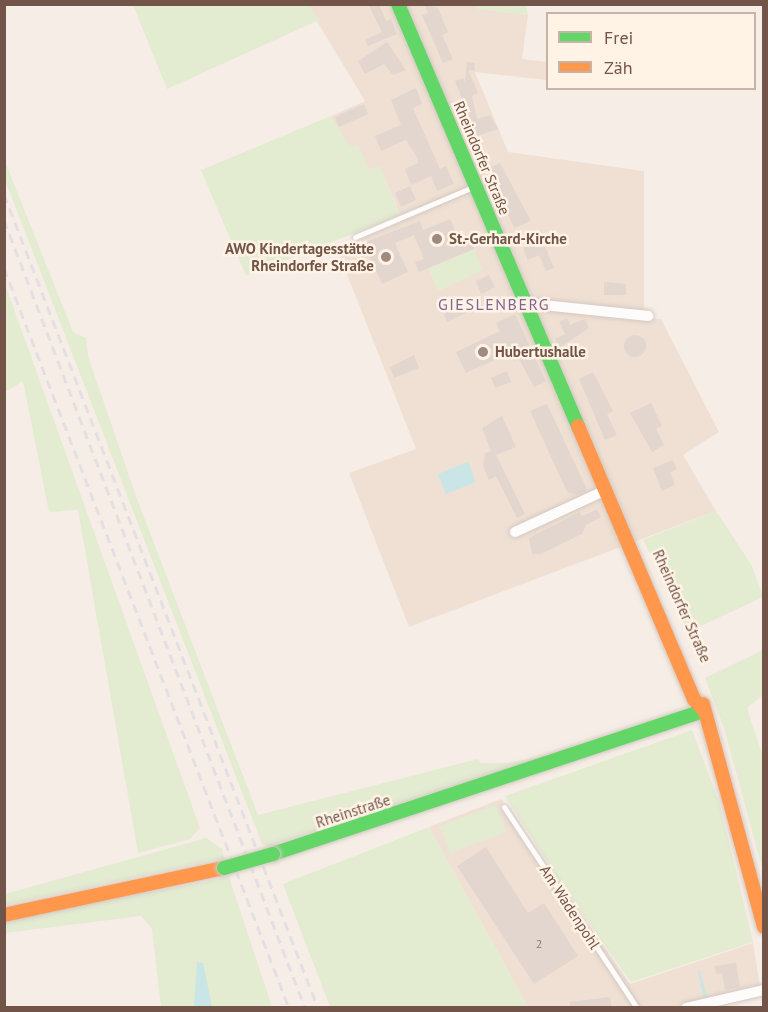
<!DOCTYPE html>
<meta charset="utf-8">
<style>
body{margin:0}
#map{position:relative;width:768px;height:1012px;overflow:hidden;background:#f6eee6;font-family:"PT Sans",sans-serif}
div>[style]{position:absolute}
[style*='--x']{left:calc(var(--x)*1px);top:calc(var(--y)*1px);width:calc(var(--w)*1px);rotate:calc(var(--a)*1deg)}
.residential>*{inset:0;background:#efe0d3}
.green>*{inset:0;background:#e3ebd1}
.water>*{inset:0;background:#c9e5e5}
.stream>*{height:3px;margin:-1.5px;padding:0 1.5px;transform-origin:1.5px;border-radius:1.5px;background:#c9e5e5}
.building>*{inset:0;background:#e2d6ce}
.round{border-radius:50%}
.roads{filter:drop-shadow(0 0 2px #d4c9c2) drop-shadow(0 0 2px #d4c9c2)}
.lane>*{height:5px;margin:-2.5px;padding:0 2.5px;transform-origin:2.5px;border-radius:2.5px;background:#fefcfb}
.street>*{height:10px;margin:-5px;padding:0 5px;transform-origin:5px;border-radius:5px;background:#fefcfb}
.fast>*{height:14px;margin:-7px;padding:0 7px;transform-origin:7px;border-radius:7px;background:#63d668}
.slow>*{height:14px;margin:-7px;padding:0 7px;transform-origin:7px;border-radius:7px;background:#ff974d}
.rail>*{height:3px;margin-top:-1.5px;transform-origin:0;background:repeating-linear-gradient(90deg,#e3e0e3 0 9px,transparent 0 15px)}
.bridges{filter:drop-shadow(0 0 2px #d6cbc3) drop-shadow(0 0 2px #d6cbc3)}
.fast-bridge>*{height:14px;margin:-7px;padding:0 7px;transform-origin:7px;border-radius:7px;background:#63d668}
.dots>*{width:16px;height:16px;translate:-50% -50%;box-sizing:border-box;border:3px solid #fff3e6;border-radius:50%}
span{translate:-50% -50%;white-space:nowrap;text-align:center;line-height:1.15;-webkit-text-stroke:5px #fff3e6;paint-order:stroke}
.number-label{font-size:12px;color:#90766c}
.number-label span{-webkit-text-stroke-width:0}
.street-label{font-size:15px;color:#725448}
.poi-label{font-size:15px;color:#725448;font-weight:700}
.left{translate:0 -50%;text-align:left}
.right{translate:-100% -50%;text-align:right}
.neighbourhood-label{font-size:16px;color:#816496;letter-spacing:1.5px}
.frame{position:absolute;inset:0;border:6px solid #725448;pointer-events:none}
.legend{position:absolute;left:546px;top:12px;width:210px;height:78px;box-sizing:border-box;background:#fff3e6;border:2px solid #c7b3a7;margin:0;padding:8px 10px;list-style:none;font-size:18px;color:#725448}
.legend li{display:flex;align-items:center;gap:12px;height:30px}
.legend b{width:30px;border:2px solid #c7b3a7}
</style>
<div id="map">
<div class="residential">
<i style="clip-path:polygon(478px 4px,478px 9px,528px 15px,522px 59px,547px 62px,547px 80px,475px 72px,508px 152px,644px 171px,644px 318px,661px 319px,719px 432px,683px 455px,716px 511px,409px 627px,349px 473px,416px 449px,337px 249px,403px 221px,380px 167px,369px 170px,358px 146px,350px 148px,331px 116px,365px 101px,307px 5px)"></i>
<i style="clip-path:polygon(501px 799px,630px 984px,753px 943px,760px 987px,672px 1007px,528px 1007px,429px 827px)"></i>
</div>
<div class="green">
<i style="clip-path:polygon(133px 5px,309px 5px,319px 20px,167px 89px)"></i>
<i style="clip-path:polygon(478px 5px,526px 5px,528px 15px,477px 9px)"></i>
<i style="clip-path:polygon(331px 116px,350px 147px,358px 146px,369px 170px,380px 167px,400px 215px,246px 276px,201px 170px)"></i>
<i style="clip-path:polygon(4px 159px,73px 332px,86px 338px,88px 356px,137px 499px,258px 815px,478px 759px,481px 763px,505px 763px,544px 757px,268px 846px,262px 844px,5px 180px)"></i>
<i style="clip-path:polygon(474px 249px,483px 270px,438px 291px,428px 268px)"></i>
<i style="clip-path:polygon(4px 281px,200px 828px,190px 839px,138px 853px,78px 510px,49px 512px,23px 381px,5px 392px)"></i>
<i style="clip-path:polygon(716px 511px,752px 566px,763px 597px,688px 632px,643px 540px)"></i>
<i style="clip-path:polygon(763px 650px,763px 695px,747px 708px,763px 757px,763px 871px,724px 728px,705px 678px)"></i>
<i style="clip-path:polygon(692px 730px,720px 805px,753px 942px,631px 982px,564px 888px,505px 796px)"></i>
<i style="clip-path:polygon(496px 805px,506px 832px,450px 853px,440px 826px)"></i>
<i style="clip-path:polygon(429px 827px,528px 1007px,330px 1007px,283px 884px)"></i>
<i style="clip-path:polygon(206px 838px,222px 849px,224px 858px,5px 905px,5px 894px)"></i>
<i style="clip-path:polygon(229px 877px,272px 1007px,161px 1007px,152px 929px,141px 916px,5px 933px,4px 920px)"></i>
</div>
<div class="water">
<i style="clip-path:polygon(468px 462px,476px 482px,446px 494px,438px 474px)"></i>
<i style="clip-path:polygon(197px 962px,203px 963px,212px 1007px,194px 1007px)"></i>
</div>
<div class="stream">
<i style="--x:699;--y:972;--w:27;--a:77"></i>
</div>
<div class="building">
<i style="clip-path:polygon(368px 4px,379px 4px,386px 21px,391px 19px,397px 34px,368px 46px,365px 40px,382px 32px)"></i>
<i style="clip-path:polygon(424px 4px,438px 8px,448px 32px,442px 35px,453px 59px,443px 63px,422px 15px,428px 13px)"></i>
<i style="clip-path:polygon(387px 42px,406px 70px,393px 75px,384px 64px,365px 74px,358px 61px)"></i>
<i style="clip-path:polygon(467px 62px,475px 63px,474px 71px,468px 70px,478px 93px,472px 96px,477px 119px,490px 115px,498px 129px,477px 136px,455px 81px,463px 78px,465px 82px)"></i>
<i style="clip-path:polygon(416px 88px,422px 104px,413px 108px,440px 169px,446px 166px,454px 184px,437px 191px,431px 176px,411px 185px,405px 169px,418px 163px,418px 159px,406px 140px,381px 151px,375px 136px,401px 125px,391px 100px)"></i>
<i style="clip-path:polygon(364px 104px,368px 114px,339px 127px,335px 117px)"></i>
<i style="clip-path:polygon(500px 163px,531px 221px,514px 228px,488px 168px)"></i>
<i style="clip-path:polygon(410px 186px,416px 200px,401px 207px,395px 193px)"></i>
<i style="clip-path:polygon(450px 219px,461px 243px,470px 239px,474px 249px,419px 272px,415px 262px,424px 259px,414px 235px,395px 243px,408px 272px,382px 284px,363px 243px,420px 221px,423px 230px)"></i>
<i style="clip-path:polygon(542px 239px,554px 268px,546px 271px,539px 255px,528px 260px,523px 248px)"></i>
<i style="clip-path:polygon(489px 275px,495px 287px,481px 294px,476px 281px)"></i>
<i style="clip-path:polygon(604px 282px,626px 284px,626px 295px,604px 295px)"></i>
<i style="clip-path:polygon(470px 301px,474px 309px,447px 322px,444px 314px)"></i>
<i style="clip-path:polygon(515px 314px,546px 382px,534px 387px,519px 359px,514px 361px,510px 353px,466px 373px,456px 352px,500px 331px,496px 323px)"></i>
<i style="clip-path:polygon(567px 318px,570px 325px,585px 319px,589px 328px,559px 348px,555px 339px,565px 334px,559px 322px)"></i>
<i class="round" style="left:624px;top:335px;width:22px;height:22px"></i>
<i style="clip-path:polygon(414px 355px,419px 368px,394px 378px,390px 367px)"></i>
<i style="clip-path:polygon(507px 371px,511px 382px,495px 388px,491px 378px)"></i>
<i style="clip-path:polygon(593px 372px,613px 411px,607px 414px,617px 435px,605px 440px,579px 379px)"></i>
<i style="clip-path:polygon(651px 403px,662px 426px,656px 429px,664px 445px,652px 452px,630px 413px)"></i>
<i style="clip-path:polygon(547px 404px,586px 487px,587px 491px,578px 495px,567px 492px,530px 411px)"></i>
<i style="clip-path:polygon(502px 416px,516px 447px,496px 455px,525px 514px,517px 518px,496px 476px,489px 480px,483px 466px,485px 453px,491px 451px,482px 428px)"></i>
<i style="clip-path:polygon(673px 460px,677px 469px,670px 472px,675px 485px,662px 491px,653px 468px)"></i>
<i style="clip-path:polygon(597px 509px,601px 517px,586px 525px,582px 534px,541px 554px,532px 554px,529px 538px,580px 512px,582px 516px)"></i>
<i style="clip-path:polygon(486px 847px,528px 913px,544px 903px,578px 956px,534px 984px,457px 866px)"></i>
<i style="clip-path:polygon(736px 963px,740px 987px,725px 990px,722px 973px,716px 974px,715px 966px)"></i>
<i style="clip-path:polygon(610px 997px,612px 1008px,570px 1008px,570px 1002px)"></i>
</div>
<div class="roads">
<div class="lane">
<i style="--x:355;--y:237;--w:130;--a:-23"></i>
<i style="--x:504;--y:807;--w:241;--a:56.5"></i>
</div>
<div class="street">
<i style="--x:524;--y:303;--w:125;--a:6"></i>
<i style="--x:515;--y:532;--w:100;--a:-24.8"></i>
<i style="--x:686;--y:1008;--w:80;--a:-13"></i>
</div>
<div class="fast">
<i style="--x:398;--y:4;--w:459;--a:66.9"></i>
<i style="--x:273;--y:854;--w:454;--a:-18.4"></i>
</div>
<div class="slow">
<i style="--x:578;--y:426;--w:297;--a:67"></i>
<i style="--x:694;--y:699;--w:16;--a:50"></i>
<i style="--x:703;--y:704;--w:231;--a:74.7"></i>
<i style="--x:4;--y:915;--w:225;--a:-12.1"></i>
</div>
</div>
<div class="rail">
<i style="--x:4;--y:194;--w:872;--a:68.91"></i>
<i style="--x:4;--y:220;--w:844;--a:69.09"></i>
<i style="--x:4;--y:268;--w:793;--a:68.94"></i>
</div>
<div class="bridges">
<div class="fast-bridge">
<i style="--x:224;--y:868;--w:51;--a:-15.9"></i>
</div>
</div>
<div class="dots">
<i style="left:437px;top:239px;background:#a08a7f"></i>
<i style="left:386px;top:257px;background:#a08a7f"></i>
<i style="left:483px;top:352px;background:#a08a7f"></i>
</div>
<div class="number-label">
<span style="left:539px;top:944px">2</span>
</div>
<div class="street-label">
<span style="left:482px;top:158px;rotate:67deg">Rheindorfer Straße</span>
<span style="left:682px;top:606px;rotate:66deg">Rheindorfer Straße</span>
<span style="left:353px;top:811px;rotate:-18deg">Rheinstraße</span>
<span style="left:570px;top:907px;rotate:57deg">Am Wadenpohl</span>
</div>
<div class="poi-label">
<span class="left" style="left:449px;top:239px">St.-Gerhard-Kirche</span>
<span class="right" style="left:374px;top:257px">AWO Kindertagesstätte<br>Rheindorfer Straße</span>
<span class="left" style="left:495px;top:352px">Hubertushalle</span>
</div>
<div class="neighbourhood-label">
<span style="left:494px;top:304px">GIESLENBERG</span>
</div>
<div class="frame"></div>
<ul class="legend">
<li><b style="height:8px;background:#63d668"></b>Frei</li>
<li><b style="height:8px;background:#ff974d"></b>Zäh</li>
</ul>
</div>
